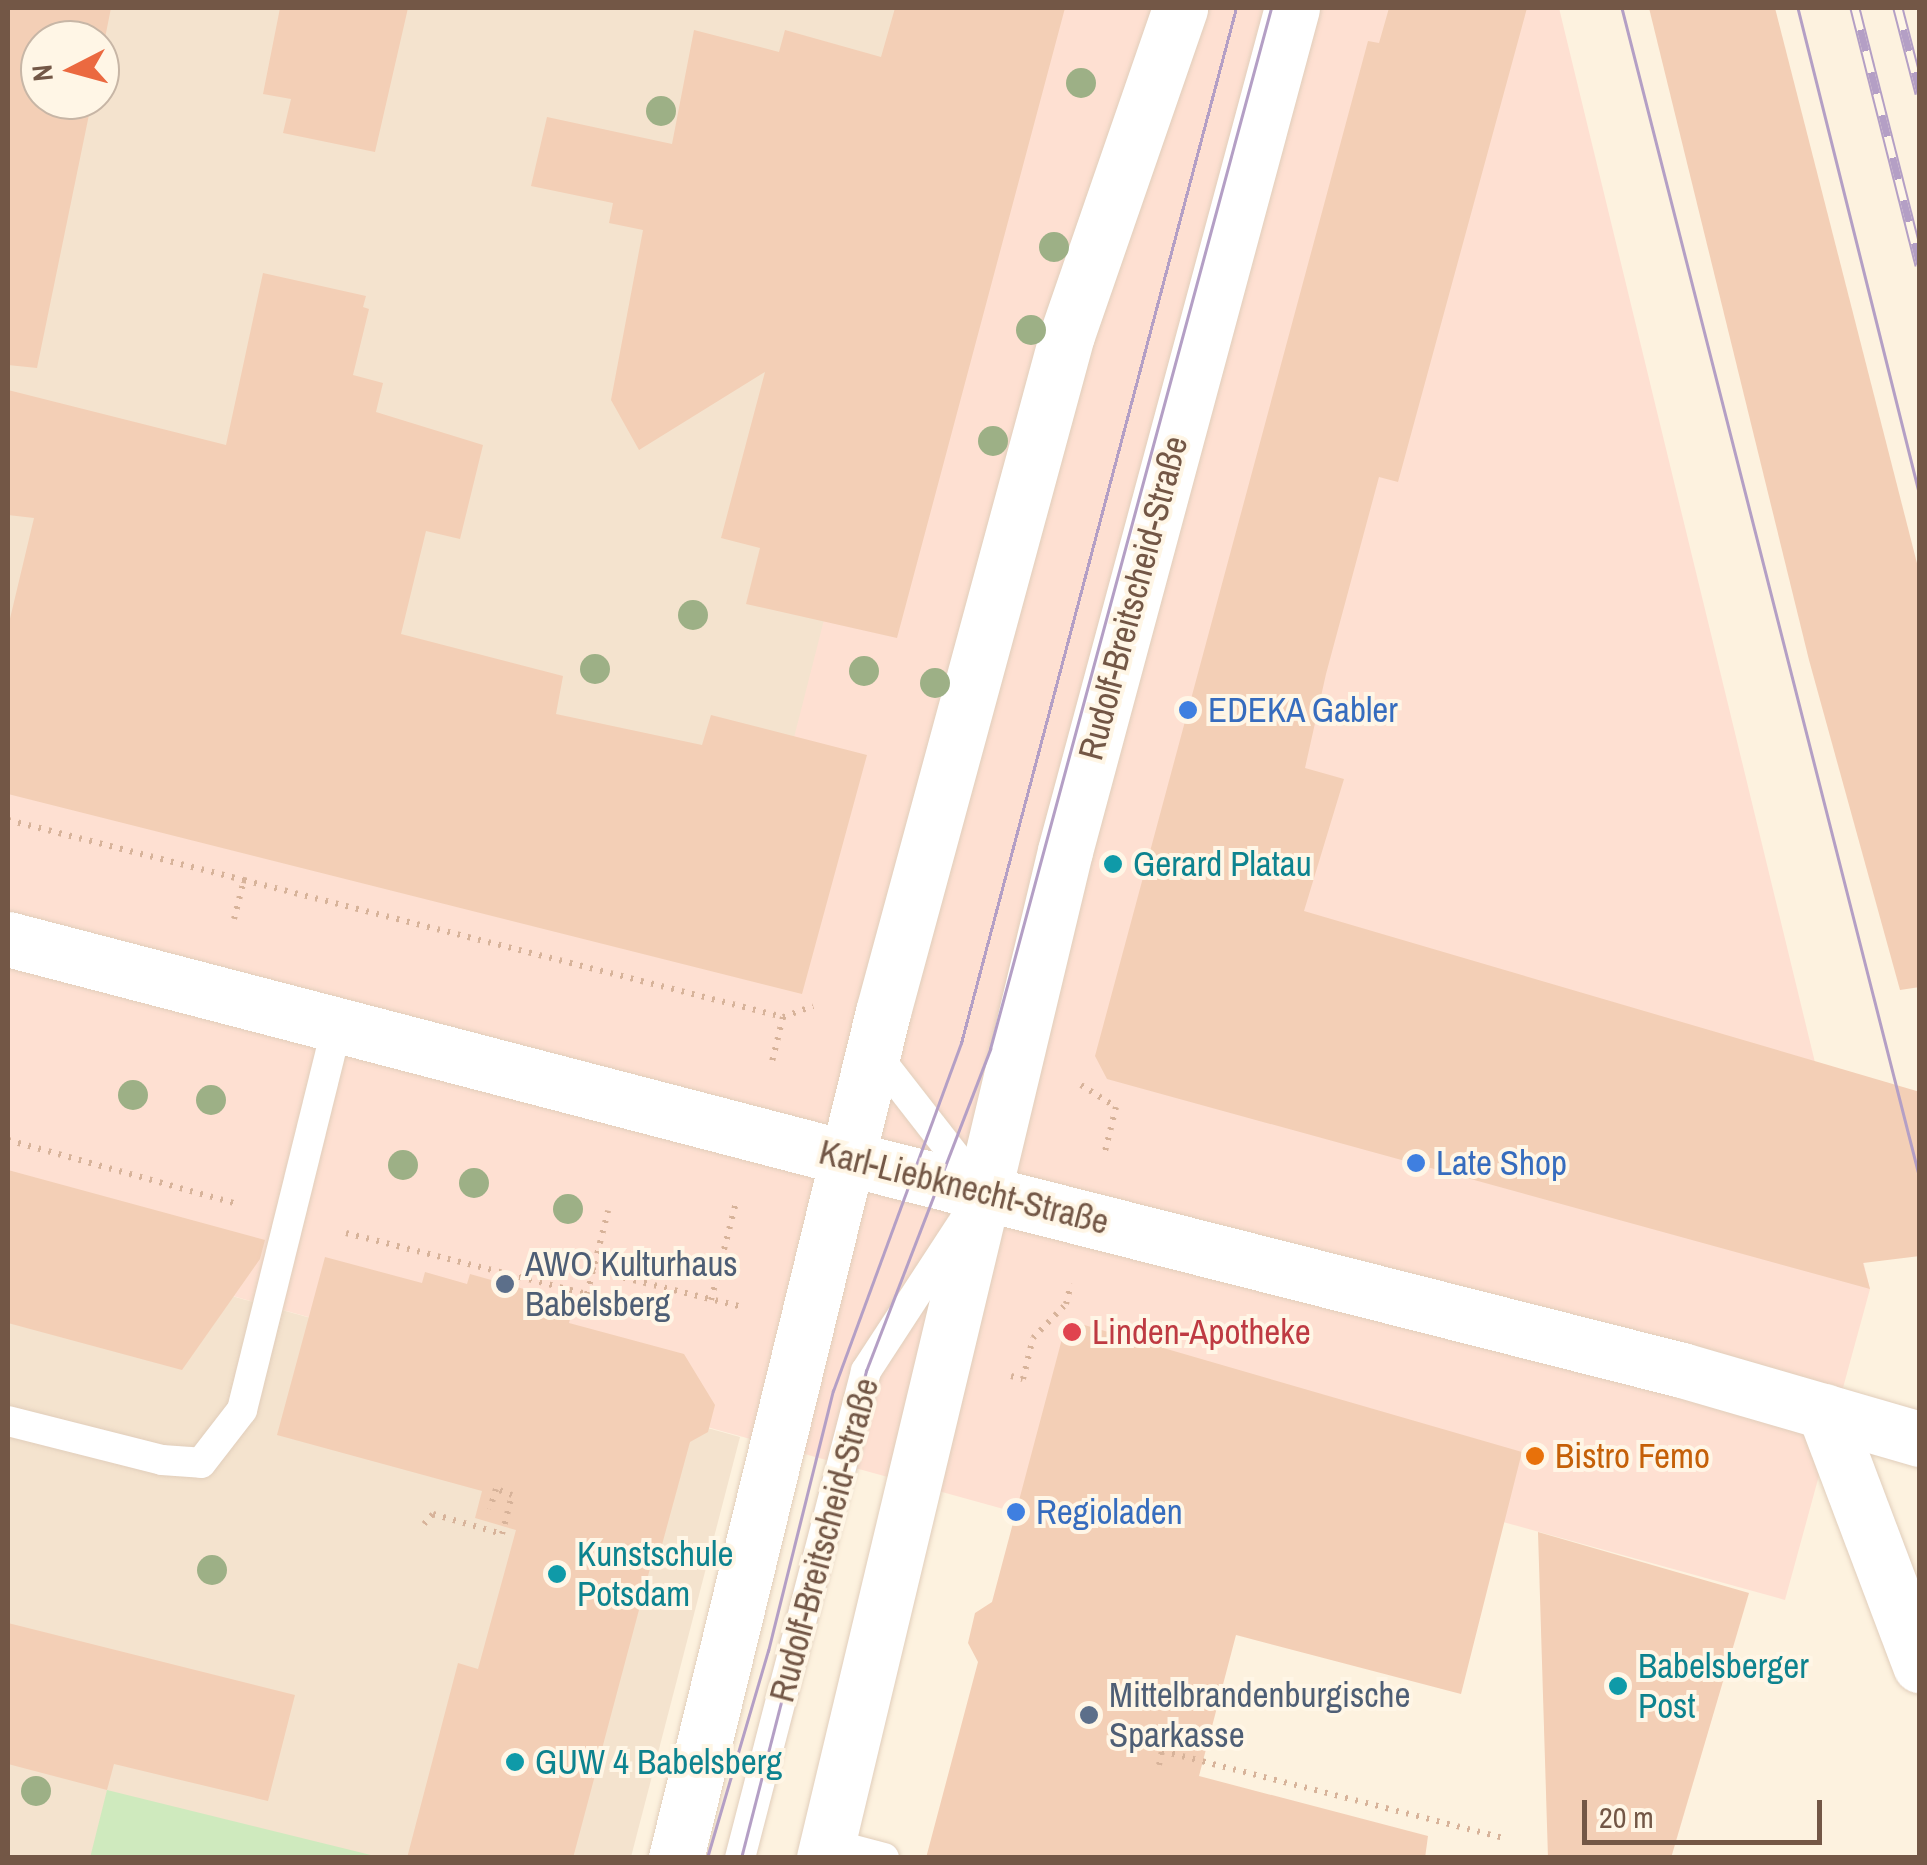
<!DOCTYPE html>
<meta charset="utf-8">
<style>
body{margin:0}
#map{position:relative;width:1927px;height:1865px;overflow:hidden;background:#fdf2df;font-family:"Archivo Narrow",sans-serif}
div>[style]{position:absolute}
[style*='--x']{left:calc(var(--x)*1px);top:calc(var(--y)*1px);width:calc(var(--w)*1px);rotate:calc(var(--a)*1deg)}
.residential>*{inset:0;background:#f4e3ce}
.commercial>*{inset:0;background:#fee0d2}
.green>*{inset:0;background:#cfeabe}
.building>*{inset:0;background:#f3cfb6}
.path>*{height:6px;margin-top:-3px;transform-origin:0;background:repeating-linear-gradient(90deg,#d7b39a 0 2.5px,transparent 0 10.5px)}
.roads{filter:drop-shadow(0 0 2px #e1cebb) drop-shadow(0 0 2px #e1cebb)}
.lane>*{height:30px;margin:-15px;padding:0 15px;transform-origin:15px;border-radius:15px;background:#fff}
.street>*{height:55px;margin:-27.5px;padding:0 27.5px;transform-origin:27.5px;border-radius:27.5px;background:#fff}
.secondary>*{height:55px;margin:-27.5px;padding:0 27.5px;transform-origin:27.5px;border-radius:27.5px;background:#fff}
.tram>*{height:2.5px;margin:-1.25px;padding:0 1.25px;transform-origin:1.25px;border-radius:1.25px;background:#b49fc5}
.rail>*{height:11px;margin-top:-5.5px;transform-origin:0;background:repeating-linear-gradient(90deg,#fff6e6 0 22px,#b49fc5 0 44px);box-sizing:border-box;border-block:2px solid #b49fc5}
.trees>*{width:30px;height:30px;margin:-15px;border-radius:50%;background:#9db086}
.dots>*{width:28px;height:28px;translate:-50% -50%;box-sizing:border-box;border:5px solid #fff6e6;border-radius:50%}
span{translate:-50% -50%;white-space:nowrap;text-align:center;line-height:1.15;-webkit-text-stroke:8px #fff6e6;paint-order:stroke}
.street-label{font-size:35px;color:#735746}
.shop-label{font-size:35px;color:#366cbe}
.left{translate:0 -50%;text-align:left}
.culture-label{font-size:35px;color:#0d838f}
.service-label{font-size:35px;color:#4e5e75}
.health-label{font-size:35px;color:#be3a42}
.food-label{font-size:35px;color:#c56008}
.frame{position:absolute;inset:0;border:10px solid #735746;pointer-events:none}
.north{position:absolute;left:20px;top:20px;width:100px;height:100px;box-sizing:border-box;background:#fff6e6;border:2px solid #c7b6a6;border-radius:50%;rotate:264deg;font-size:28px;font-weight:700;line-height:40px;text-align:center;color:#735746}
.north::after{content:'';display:block;margin:auto;width:35px;height:45px;background:#eb6940;clip-path:polygon(50% 0,100% 100%,50% 72%,0 100%)}
.scale{position:absolute;left:1582px;top:1800px;width:240px;height:45px;box-sizing:border-box;border:5px solid #735746;border-top:0;padding-left:12px;font-size:30px;line-height:35px;white-space:nowrap;color:#735746;-webkit-text-stroke:8px #fff6e6;paint-order:stroke}
</style>
<div id="map">
<div class="residential">
<i style="clip-path:polygon(evenodd,8px 8px,980px 8px,749px 918px,8px 713px,8px 8px,40px 40px,100px 40px,100px 100px,40px 100px,40px 40px)"></i>
<i style="clip-path:polygon(8px 1234px,740px 1437px,631px 1857px,8px 1857px)"></i>
</div>
<div class="commercial">
<i style="clip-path:polygon(980px 8px,1559px 8px,1870px 1289px,1785px 1600px,1102px 1411px,1069px 1527px,8px 1234px,8px 713px,748px 918px)"></i>
</div>
<div class="green">
<i style="clip-path:polygon(107px 1790px,379px 1857px,90px 1858px)"></i>
</div>
<div class="building">
<i style="clip-path:polygon(8px 8px,111px 8px,100px 63px,100px 40px,40px 40px,40px 100px,92px 100px,37px 368px,8px 365px)"></i>
<i style="clip-path:polygon(280px 8px,408px 8px,375px 152px,283px 133px,291px 99px,263px 94px)"></i>
<i style="clip-path:polygon(895px 8px,1065px 8px,897px 638px,746px 604px,760px 548px,721px 538px,765px 372px,639px 450px,611px 400px,643px 230px,609px 223px,613px 203px,531px 186px,547px 117px,672px 144px,694px 30px,779px 52px,785px 30px,881px 57px)"></i>
<i style="clip-path:polygon(1389px 8px,1527px 8px,1398px 482px,1379px 477px,1326px 674px,1305px 768px,1344px 779px,1304px 911px,1920px 1092px,1920px 1256px,1863px 1263px,1870px 1289px,1107px 1079px,1095px 1056px,1368px 41px,1379px 43px)"></i>
<i style="clip-path:polygon(1649px 8px,1775px 8px,1920px 575px,1920px 987px,1900px 990px,1809px 660px)"></i>
<i style="clip-path:polygon(263px 273px,366px 296px,363px 307px,369px 309px,353px 375px,383px 383px,376px 412px,483px 445px,460px 539px,426px 531px,401px 634px,563px 676px,556px 714px,702px 745px,711px 715px,867px 755px,802px 994px,8px 794px,8px 627px,34px 518px,8px 515px,8px 390px,226px 445px)"></i>
<i style="clip-path:polygon(8px 1170px,265px 1240px,260px 1259px,182px 1370px,8px 1323px)"></i>
<i style="clip-path:polygon(325px 1257px,422px 1283px,425px 1272px,467px 1284px,470px 1274px,531px 1291px,529px 1299px,572px 1311px,569px 1323px,684px 1354px,715px 1405px,708px 1432px,690px 1442px,657px 1563px,652px 1561px,573px 1858px,407px 1858px,458px 1663px,478px 1669px,516px 1530px,475px 1518px,482px 1491px,277px 1435px)"></i>
<i style="clip-path:polygon(1067px 1320px,1522px 1452px,1461px 1694px,1236px 1635px,1199px 1776px,1428px 1836px,1425px 1858px,926px 1858px,978px 1662px,968px 1643px,975px 1613px,992px 1602px)"></i>
<i style="clip-path:polygon(1538px 1532px,1749px 1593px,1671px 1858px,1548px 1858px)"></i>
<i style="clip-path:polygon(8px 1623px,295px 1695px,268px 1801px,114px 1764px,107px 1790px,8px 1764px)"></i>
</div>
<div class="path">
<i style="--x:8;--y:820;--w:244;--a:14.3"></i>
<i style="--x:234;--y:919;--w:40;--a:-75.6"></i>
<i style="--x:244;--y:880;--w:556;--a:14.26"></i>
<i style="--x:783;--y:1017;--w:50;--a:103.8"></i>
<i style="--x:783;--y:1017;--w:32;--a:-20"></i>
<i style="--x:1081;--y:1085;--w:41;--a:32.2"></i>
<i style="--x:1116;--y:1107;--w:45;--a:104"></i>
<i style="--x:8;--y:1140;--w:234;--a:15.6"></i>
<i style="--x:346;--y:1233;--w:249;--a:14.2"></i>
<i style="--x:587;--y:1294;--w:86;--a:-75.8"></i>
<i style="--x:593;--y:1270;--w:154;--a:13.9"></i>
<i style="--x:711;--y:1300;--w:104;--a:-75.6"></i>
<i style="--x:1011;--y:1376;--w:12;--a:14"></i>
<i style="--x:1023;--y:1379;--w:42;--a:-76.3"></i>
<i style="--x:1033;--y:1338;--w:47;--a:-45.9"></i>
<i style="--x:1066;--y:1304;--w:21;--a:-76"></i>
<i style="--x:424;--y:1524;--w:13;--a:-48"></i>
<i style="--x:433;--y:1514;--w:72;--a:16.2"></i>
<i style="--x:502;--y:1534;--w:40;--a:-75.6"></i>
<i style="--x:512;--y:1495;--w:17;--a:-159"></i>
<i style="--x:496;--y:1489;--w:21;--a:107"></i>
<i style="--x:1159;--y:1765;--w:14;--a:-78"></i>
<i style="--x:1162;--y:1751;--w:352;--a:14.3"></i>
</div>
<div class="roads">
<div class="lane">
<i style="--x:874;--y:1052;--w:171;--a:52.1"></i>
<i style="--x:8;--y:1421;--w:159;--a:14.2"></i>
<i style="--x:162;--y:1460;--w:39;--a:4"></i>
<i style="--x:201;--y:1463;--w:67;--a:-52.3"></i>
<i style="--x:242;--y:1410;--w:396;--a:-76.1"></i>
<i style="--x:827;--y:1843;--w:59;--a:14.7"></i>
<i style="--x:740;--y:1858;--w:503;--a:-75.49"></i>
<i style="--x:866;--y:1371;--w:174;--a:-56.9"></i>
</div>
<div class="street">
<i style="--x:8;--y:939;--w:867;--a:14.63"></i>
<i style="--x:1824;--y:1411;--w:272;--a:69.3"></i>
</div>
<div class="secondary">
<i style="--x:847;--y:1158;--w:861;--a:14.25"></i>
<i style="--x:1682;--y:1370;--w:248;--a:16.2"></i>
<i style="--x:676;--y:1858;--w:871;--a:-76.25"></i>
<i style="--x:883;--y:1012;--w:702;--a:-74.8"></i>
<i style="--x:1067;--y:335;--w:346;--a:-70.9"></i>
<i style="--x:824;--y:1858;--w:1035;--a:-76.54"></i>
<i style="--x:1065;--y:851;--w:873;--a:-74.93"></i>
</div>
</div>
<div class="tram">
<i style="--x:1622;--y:8;--w:1208;--a:75.72"></i>
<i style="--x:1798;--y:8;--w:503;--a:75.96"></i>
<i style="--x:707;--y:1858;--w:216;--a:-73.6"></i>
<i style="--x:768;--y:1651;--w:268;--a:-76"></i>
<i style="--x:833;--y:1391;--w:371;--a:-69.8"></i>
<i style="--x:961;--y:1043;--w:1071;--a:-75.12"></i>
<i style="--x:741;--y:1858;--w:503;--a:-75.6"></i>
<i style="--x:866;--y:1371;--w:345;--a:-68.9"></i>
<i style="--x:990;--y:1049;--w:1078;--a:-74.89"></i>
</div>
<div class="rail">
<i style="--x:1855;--y:8;--w:265;--a:75.8"></i>
<i style="--x:1898;--y:8;--w:88;--a:75.5"></i>
</div>
<div class="trees">
<i style="left:1081px;top:83px"></i>
<i style="left:661px;top:111px"></i>
<i style="left:1054px;top:247px"></i>
<i style="left:1031px;top:330px"></i>
<i style="left:993px;top:441px"></i>
<i style="left:693px;top:615px"></i>
<i style="left:595px;top:669px"></i>
<i style="left:864px;top:671px"></i>
<i style="left:935px;top:683px"></i>
<i style="left:133px;top:1095px"></i>
<i style="left:211px;top:1100px"></i>
<i style="left:403px;top:1165px"></i>
<i style="left:474px;top:1183px"></i>
<i style="left:568px;top:1209px"></i>
<i style="left:212px;top:1570px"></i>
<i style="left:36px;top:1791px"></i>
</div>
<div class="dots">
<i style="left:1188px;top:710px;background:#3f7fe0"></i>
<i style="left:1113px;top:864px;background:#0f9aa8"></i>
<i style="left:1416px;top:1163px;background:#3f7fe0"></i>
<i style="left:505px;top:1284px;background:#5c6f8a"></i>
<i style="left:1072px;top:1332px;background:#e0444e"></i>
<i style="left:1535px;top:1456px;background:#e8710a"></i>
<i style="left:1016px;top:1512px;background:#3f7fe0"></i>
<i style="left:557px;top:1574px;background:#0f9aa8"></i>
<i style="left:1618px;top:1686px;background:#0f9aa8"></i>
<i style="left:1089px;top:1715px;background:#5c6f8a"></i>
<i style="left:515px;top:1762px;background:#0f9aa8"></i>
</div>
<div class="street-label">
<span style="left:1133px;top:598px;rotate:-75deg">Rudolf-Breitscheid-Straße</span>
<span style="left:964px;top:1187px;rotate:14deg">Karl-Liebknecht-Straße</span>
<span style="left:824px;top:1540px;rotate:-75deg">Rudolf-Breitscheid-Straße</span>
</div>
<div class="shop-label">
<span class="left" style="left:1208px;top:710px">EDEKA Gabler</span>
<span class="left" style="left:1436px;top:1163px">Late Shop</span>
<span class="left" style="left:1036px;top:1512px">Regioladen</span>
</div>
<div class="culture-label">
<span class="left" style="left:1133px;top:864px">Gerard Platau</span>
<span class="left" style="left:577px;top:1574px">Kunstschule<br>Potsdam</span>
<span class="left" style="left:1638px;top:1686px">Babelsberger<br>Post</span>
<span class="left" style="left:535px;top:1762px">GUW 4 Babelsberg</span>
</div>
<div class="service-label">
<span class="left" style="left:525px;top:1284px">AWO Kulturhaus<br>Babelsberg</span>
<span class="left" style="left:1109px;top:1715px">Mittelbrandenburgische<br>Sparkasse</span>
</div>
<div class="health-label">
<span class="left" style="left:1092px;top:1332px">Linden-Apotheke</span>
</div>
<div class="food-label">
<span class="left" style="left:1555px;top:1456px">Bistro Femo</span>
</div>
<div class="frame"></div>
<div class="north">N</div>
<div class="scale">20 m</div>
</div>
